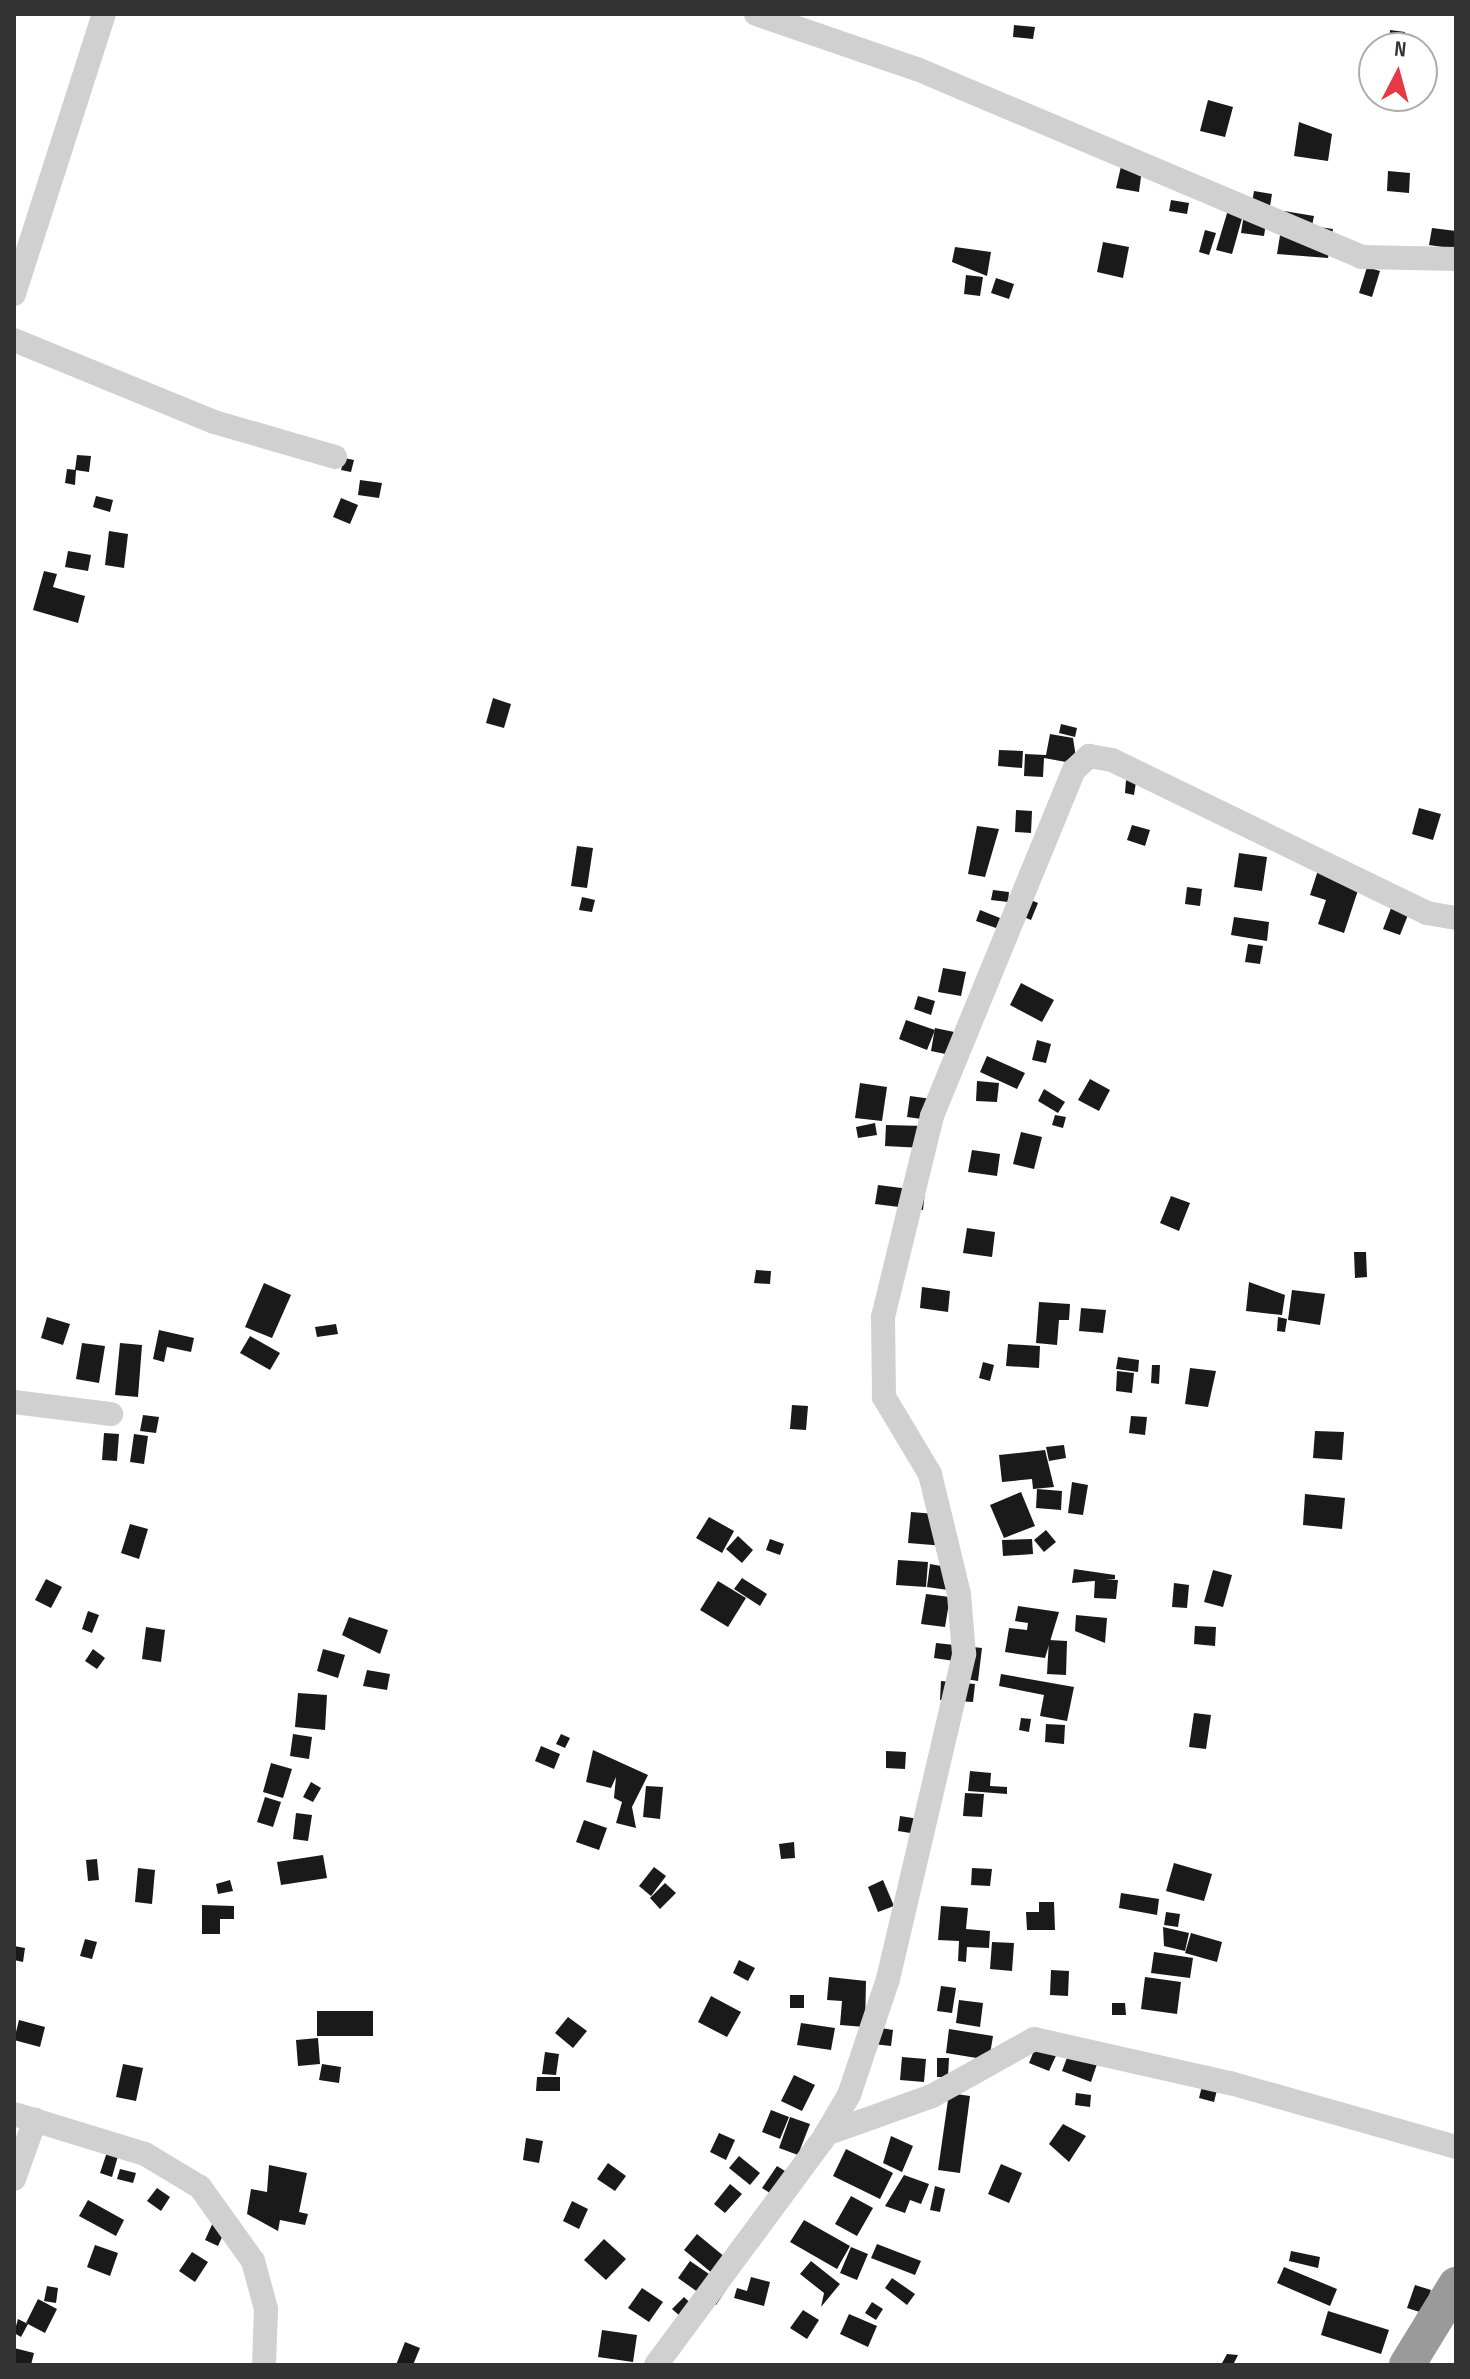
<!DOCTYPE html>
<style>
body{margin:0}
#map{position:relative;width:1470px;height:2379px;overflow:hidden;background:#fff;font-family:"Sofia Sans Condensed",sans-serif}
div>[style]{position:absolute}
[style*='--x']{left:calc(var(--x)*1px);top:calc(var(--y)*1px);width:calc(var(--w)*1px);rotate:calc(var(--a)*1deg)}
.building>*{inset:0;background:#1a1a1a}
.minor>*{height:24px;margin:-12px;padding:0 12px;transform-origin:12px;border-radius:12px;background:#d0d0d0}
.highway>*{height:36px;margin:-18px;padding:0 18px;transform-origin:18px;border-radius:18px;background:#9a9a9a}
span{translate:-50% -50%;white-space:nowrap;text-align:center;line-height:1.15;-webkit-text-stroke:8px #fff;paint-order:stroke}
.frame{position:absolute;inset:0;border:16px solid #333;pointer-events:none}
.north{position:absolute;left:1358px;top:32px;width:80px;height:80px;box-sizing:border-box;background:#fff;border:2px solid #adadad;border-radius:50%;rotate:6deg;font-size:22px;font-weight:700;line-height:32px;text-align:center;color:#333}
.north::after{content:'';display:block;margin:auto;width:28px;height:36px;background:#e63946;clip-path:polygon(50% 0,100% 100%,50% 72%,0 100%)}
</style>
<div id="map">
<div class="building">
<i style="clip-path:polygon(1014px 25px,1035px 27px,1033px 39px,1013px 37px)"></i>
<i style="clip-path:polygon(1390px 30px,1405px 32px,1404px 48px,1389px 47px)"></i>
<i style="clip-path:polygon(1208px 100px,1233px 107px,1225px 137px,1200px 131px)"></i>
<i style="clip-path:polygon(1299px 122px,1332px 134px,1328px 161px,1294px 156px)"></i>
<i style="clip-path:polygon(1123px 158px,1143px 161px,1139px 192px,1116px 188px)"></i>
<i style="clip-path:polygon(1388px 171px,1410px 173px,1409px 193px,1387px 191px)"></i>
<i style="clip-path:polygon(1254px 191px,1272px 194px,1270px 206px,1252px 203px)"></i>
<i style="clip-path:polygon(1171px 200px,1189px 203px,1187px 214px,1169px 211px)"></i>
<i style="clip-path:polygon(1245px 207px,1268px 210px,1264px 236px,1241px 233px)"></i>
<i style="clip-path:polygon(1228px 210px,1243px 215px,1232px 254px,1216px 250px)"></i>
<i style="clip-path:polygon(1284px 211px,1314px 216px,1312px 226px,1333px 229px,1328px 258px,1277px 254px)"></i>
<i style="clip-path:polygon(1432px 228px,1456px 231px,1456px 249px,1429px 245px)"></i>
<i style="clip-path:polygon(1205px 230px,1216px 233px,1209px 255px,1199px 252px)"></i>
<i style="clip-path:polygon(1103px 242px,1129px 247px,1123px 278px,1097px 272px)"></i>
<i style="clip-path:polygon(955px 247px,991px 252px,987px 276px,952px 262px)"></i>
<i style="clip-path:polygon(1367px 267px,1380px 271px,1372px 297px,1359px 293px)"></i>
<i style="clip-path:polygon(966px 275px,983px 277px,980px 296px,964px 294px)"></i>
<i style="clip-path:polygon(996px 278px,1014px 284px,1009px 299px,991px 293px)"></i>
<i style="clip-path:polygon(77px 455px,91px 456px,89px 472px,75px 470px)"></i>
<i style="clip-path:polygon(344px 458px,354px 460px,351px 472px,341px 470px)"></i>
<i style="clip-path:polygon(67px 469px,76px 470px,75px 485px,65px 483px)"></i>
<i style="clip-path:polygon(360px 480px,382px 483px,379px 498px,358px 495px)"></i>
<i style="clip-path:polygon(96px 496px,113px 500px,110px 512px,93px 507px)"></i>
<i style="clip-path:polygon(341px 498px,358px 505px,350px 524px,333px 517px)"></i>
<i style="clip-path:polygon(109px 531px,128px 534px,124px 568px,105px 565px)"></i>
<i style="clip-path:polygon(68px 551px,91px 555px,88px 571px,65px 567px)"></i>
<i style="clip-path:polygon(44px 571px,57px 574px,53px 587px,85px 596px,78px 623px,33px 610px)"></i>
<i style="clip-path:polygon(493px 698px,511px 704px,504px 728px,486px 723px)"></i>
<i style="clip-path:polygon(1061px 724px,1077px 728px,1075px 737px,1059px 733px)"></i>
<i style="clip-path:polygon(1050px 734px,1073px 738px,1077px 764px,1044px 758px,1043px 777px,1024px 776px,1025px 754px,1046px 755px)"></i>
<i style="clip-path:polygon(999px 750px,1023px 751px,1022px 768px,998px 766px)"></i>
<i style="clip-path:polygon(1126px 780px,1136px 782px,1134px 795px,1125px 793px)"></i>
<i style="clip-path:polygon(1419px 808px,1441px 814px,1433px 840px,1412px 834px)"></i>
<i style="clip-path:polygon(1016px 810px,1032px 811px,1031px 833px,1015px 832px)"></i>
<i style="clip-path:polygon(1132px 825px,1150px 830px,1145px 846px,1127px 840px)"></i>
<i style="clip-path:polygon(977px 826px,999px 829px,985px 877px,968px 874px)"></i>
<i style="clip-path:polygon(577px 846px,593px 848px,587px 888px,571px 886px)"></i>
<i style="clip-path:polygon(1239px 853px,1267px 857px,1262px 891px,1234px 887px)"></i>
<i style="clip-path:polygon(1319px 867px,1363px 875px,1344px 933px,1318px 924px,1326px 900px,1310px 895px)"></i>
<i style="clip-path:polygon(1187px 887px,1202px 889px,1200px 906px,1185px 904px)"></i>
<i style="clip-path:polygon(993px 890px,1009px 892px,1008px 902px,991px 900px)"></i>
<i style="clip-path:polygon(1012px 892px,1038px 903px,1031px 920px,1005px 909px)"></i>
<i style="clip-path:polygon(582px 897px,595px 900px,592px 912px,579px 910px)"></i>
<i style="clip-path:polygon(1393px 903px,1410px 910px,1400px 935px,1383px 929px)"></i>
<i style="clip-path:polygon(980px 910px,1000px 918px,996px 928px,976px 921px)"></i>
<i style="clip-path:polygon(1234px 917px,1269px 922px,1267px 941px,1231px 935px)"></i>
<i style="clip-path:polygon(1248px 944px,1263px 946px,1260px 964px,1245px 962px)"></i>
<i style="clip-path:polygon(943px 968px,966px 972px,961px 996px,938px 992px)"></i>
<i style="clip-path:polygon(1021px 983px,1054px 1000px,1042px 1022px,1010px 1005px)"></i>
<i style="clip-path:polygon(918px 996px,935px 1001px,931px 1015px,914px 1009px)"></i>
<i style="clip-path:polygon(906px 1020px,935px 1030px,927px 1050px,899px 1039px)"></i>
<i style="clip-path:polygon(935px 1028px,959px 1033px,955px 1056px,931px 1051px)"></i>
<i style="clip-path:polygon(1037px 1040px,1051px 1044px,1046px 1063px,1032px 1060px)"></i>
<i style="clip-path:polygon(987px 1056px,1025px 1073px,1017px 1089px,980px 1072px)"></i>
<i style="clip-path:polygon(1090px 1079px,1110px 1090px,1099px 1111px,1078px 1100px)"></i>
<i style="clip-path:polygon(977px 1081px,999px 1083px,997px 1102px,976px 1101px)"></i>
<i style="clip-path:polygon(860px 1083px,887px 1087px,882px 1121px,855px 1118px)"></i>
<i style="clip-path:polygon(1044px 1089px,1065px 1102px,1058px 1113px,1038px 1101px)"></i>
<i style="clip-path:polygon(910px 1096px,939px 1100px,936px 1121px,907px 1117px)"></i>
<i style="clip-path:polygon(1055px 1115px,1066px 1117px,1063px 1128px,1052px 1125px)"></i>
<i style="clip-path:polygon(875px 1123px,877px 1135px,858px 1138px,856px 1127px)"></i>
<i style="clip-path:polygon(886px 1125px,924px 1126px,923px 1148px,885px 1146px)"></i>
<i style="clip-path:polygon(1021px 1132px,1042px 1137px,1034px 1169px,1013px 1164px)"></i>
<i style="clip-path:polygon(972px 1150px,1000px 1154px,997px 1176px,968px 1172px)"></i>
<i style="clip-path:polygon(878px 1185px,925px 1191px,923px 1210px,875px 1204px)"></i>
<i style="clip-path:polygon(1171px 1196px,1190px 1203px,1179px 1231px,1160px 1223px)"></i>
<i style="clip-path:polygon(967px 1228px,995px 1232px,992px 1257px,963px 1253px)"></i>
<i style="clip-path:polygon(1354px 1252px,1366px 1252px,1367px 1277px,1355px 1278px)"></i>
<i style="clip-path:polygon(756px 1270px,771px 1271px,770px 1284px,754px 1283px)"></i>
<i style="clip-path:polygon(1249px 1282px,1285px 1295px,1282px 1315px,1246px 1311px)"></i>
<i style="clip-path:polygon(264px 1283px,291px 1295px,272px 1338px,245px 1327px)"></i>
<i style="clip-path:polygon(922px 1287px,950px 1291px,948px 1312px,920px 1308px)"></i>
<i style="clip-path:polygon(1292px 1290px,1325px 1294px,1320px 1325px,1288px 1320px)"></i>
<i style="clip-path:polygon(1039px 1302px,1070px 1304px,1069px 1320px,1059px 1320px,1057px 1345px,1036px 1343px)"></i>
<i style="clip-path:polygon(1081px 1308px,1106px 1310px,1103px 1333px,1079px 1331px)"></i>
<i style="clip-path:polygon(47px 1317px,70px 1324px,63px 1345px,41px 1338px)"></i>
<i style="clip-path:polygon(1278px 1317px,1287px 1319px,1285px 1332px,1277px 1331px)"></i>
<i style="clip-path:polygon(336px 1324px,338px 1334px,317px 1337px,315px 1327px)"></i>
<i style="clip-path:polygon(159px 1330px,194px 1338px,191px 1352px,167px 1347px,164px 1362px,153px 1359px)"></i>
<i style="clip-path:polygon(250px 1336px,280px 1353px,270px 1370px,240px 1353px)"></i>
<i style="clip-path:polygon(82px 1343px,105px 1346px,99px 1383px,76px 1379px)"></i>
<i style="clip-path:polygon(120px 1343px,142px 1345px,138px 1397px,115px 1395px)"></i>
<i style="clip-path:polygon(1008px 1344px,1040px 1346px,1039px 1368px,1006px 1366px)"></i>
<i style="clip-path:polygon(1118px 1357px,1139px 1360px,1138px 1372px,1116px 1369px)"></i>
<i style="clip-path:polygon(983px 1362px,994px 1365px,990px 1381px,979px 1378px)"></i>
<i style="clip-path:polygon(1152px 1365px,1160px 1365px,1159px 1384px,1151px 1383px)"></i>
<i style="clip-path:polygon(1190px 1368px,1216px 1371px,1208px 1407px,1185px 1404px)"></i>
<i style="clip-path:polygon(1117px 1371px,1134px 1373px,1132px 1393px,1116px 1391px)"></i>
<i style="clip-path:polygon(792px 1405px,808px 1406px,806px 1430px,790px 1429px)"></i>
<i style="clip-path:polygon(143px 1415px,159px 1417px,156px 1433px,140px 1431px)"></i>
<i style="clip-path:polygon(1131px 1416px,1147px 1417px,1145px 1435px,1129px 1433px)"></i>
<i style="clip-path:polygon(1315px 1431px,1344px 1432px,1342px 1460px,1313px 1458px)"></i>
<i style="clip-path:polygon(104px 1433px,119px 1434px,117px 1461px,102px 1460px)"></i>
<i style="clip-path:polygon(134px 1434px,148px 1436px,144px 1464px,130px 1462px)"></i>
<i style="clip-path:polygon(1064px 1445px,1066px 1458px,1049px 1461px,1046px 1447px)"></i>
<i style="clip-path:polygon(1045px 1450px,1054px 1487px,1033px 1489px,1032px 1479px,1002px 1482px,999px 1455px)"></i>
<i style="clip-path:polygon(1072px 1482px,1088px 1485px,1083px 1515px,1068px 1513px)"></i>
<i style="clip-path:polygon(1037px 1489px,1062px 1491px,1061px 1510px,1036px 1508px)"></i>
<i style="clip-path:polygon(1021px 1492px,1035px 1526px,1004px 1538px,990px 1505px)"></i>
<i style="clip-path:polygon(1305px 1494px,1345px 1498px,1342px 1529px,1303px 1525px)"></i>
<i style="clip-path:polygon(911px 1512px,948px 1515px,945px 1546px,908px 1543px)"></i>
<i style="clip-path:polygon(709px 1517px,734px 1531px,722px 1553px,696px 1538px)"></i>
<i style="clip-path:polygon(130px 1524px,148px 1529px,139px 1559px,121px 1553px)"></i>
<i style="clip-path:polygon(1046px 1530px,1056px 1542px,1044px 1552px,1034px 1540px)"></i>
<i style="clip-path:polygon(738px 1536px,753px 1550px,742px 1563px,726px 1549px)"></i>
<i style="clip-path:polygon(770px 1539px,784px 1544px,780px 1555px,766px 1550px)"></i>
<i style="clip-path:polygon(1032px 1539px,1033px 1554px,1003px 1556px,1002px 1540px)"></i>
<i style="clip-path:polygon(898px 1560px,928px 1562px,926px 1587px,896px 1585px)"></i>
<i style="clip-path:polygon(930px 1564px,952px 1568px,948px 1590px,927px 1587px)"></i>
<i style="clip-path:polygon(1074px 1569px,1115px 1575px,1115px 1579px,1072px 1583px)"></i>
<i style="clip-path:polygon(1213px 1570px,1232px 1575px,1223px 1607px,1204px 1602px)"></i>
<i style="clip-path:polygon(742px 1578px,767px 1594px,760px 1606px,734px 1589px)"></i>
<i style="clip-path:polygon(46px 1579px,62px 1587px,51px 1608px,35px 1600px)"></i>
<i style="clip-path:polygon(1095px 1579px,1118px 1580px,1116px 1599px,1094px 1598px)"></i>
<i style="clip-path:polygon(718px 1581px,746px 1598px,728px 1627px,700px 1610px)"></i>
<i style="clip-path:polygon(1174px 1583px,1189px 1585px,1187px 1608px,1172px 1607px)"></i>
<i style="clip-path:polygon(926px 1594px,950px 1597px,945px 1627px,921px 1624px)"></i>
<i style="clip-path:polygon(1018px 1606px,1059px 1612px,1045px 1658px,1005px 1652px,1009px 1628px,1027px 1630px,1028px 1623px,1015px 1621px)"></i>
<i style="clip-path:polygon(88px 1611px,99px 1615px,92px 1633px,82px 1629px)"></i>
<i style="clip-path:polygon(1076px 1615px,1107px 1618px,1105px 1643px,1075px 1631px)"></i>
<i style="clip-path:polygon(349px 1617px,388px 1630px,380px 1654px,342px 1635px)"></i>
<i style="clip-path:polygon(1195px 1626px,1216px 1627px,1215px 1646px,1194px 1644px)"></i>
<i style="clip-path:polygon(146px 1627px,165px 1630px,161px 1662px,142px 1659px)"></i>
<i style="clip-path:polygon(1049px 1640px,1067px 1641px,1066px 1675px,1047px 1674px)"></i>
<i style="clip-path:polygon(936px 1643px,982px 1648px,978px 1681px,959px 1678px,961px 1662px,934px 1658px)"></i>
<i style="clip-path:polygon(93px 1649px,105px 1658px,97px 1669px,85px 1661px)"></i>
<i style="clip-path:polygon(323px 1649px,345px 1655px,338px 1678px,317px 1671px)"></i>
<i style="clip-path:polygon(367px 1670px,390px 1674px,387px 1690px,363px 1686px)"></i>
<i style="clip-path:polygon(1001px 1674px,1074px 1687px,1067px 1721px,1040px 1716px,1044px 1695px,999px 1686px)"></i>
<i style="clip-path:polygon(941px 1681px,975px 1684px,973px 1702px,940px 1700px)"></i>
<i style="clip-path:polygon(298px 1693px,327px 1695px,325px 1730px,295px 1727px)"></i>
<i style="clip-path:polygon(1194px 1713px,1211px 1715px,1206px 1749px,1189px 1747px)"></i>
<i style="clip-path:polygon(1021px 1718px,1031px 1719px,1029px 1732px,1019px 1730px)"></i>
<i style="clip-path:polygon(1046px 1724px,1065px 1725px,1064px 1744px,1045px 1742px)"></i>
<i style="clip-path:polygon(293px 1734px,312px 1737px,309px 1759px,290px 1756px)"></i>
<i style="clip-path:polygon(561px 1734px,570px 1738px,565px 1748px,556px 1744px)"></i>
<i style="clip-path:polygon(541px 1746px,560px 1754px,554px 1769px,535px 1761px)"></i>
<i style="clip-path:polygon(593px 1750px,648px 1775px,632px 1807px,636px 1828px,616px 1823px,622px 1802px,614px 1798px,616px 1777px,611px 1788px,586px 1782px)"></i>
<i style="clip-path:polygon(886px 1751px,906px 1752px,905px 1769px,886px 1768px)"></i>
<i style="clip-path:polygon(271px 1763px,292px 1769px,283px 1798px,263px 1792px)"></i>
<i style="clip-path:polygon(970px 1771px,991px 1773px,990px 1786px,1007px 1787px,1007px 1794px,968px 1791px)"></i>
<i style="clip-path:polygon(311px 1782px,321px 1788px,313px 1802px,303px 1797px)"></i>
<i style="clip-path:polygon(646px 1786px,663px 1787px,660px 1819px,643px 1817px)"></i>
<i style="clip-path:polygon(965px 1793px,984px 1794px,982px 1817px,963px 1816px)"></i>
<i style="clip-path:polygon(265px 1797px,281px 1802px,273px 1827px,257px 1822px)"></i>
<i style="clip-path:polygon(296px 1813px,312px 1815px,308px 1841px,293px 1839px)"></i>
<i style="clip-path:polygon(900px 1816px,919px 1819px,917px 1834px,898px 1831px)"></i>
<i style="clip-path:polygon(584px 1820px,607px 1828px,599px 1850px,576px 1842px)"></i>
<i style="clip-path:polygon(794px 1842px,795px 1858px,781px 1859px,779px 1844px)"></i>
<i style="clip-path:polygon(323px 1855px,327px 1878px,281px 1885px,277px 1862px)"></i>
<i style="clip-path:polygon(97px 1859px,99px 1880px,88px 1881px,86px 1860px)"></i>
<i style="clip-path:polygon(1174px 1863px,1212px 1874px,1204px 1901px,1166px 1891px)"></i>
<i style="clip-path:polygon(654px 1867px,666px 1876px,651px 1896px,639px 1886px)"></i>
<i style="clip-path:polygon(138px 1868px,155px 1870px,152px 1904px,135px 1902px)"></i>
<i style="clip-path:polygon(972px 1868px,992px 1869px,990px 1886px,971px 1885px)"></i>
<i style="clip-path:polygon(230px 1880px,233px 1891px,218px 1894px,216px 1884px)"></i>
<i style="clip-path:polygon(883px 1880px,894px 1906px,878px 1912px,868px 1887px)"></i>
<i style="clip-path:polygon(665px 1883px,676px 1893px,660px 1909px,650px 1898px)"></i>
<i style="clip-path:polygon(1121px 1893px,1159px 1899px,1157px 1915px,1119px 1908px)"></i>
<i style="clip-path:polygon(1039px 1902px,1054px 1902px,1055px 1930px,1027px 1930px,1026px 1912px,1039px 1912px)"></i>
<i style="clip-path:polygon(202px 1905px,234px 1906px,234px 1919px,220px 1919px,220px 1934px,202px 1934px)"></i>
<i style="clip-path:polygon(941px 1906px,968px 1908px,966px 1929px,990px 1931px,989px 1948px,967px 1947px,966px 1962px,958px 1961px,959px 1941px,938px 1940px)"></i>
<i style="clip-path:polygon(1166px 1912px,1180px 1914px,1178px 1927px,1164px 1925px)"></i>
<i style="clip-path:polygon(1163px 1927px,1189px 1933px,1185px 1951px,1164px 1946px)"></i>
<i style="clip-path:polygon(1191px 1933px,1222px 1942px,1217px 1962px,1185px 1953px)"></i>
<i style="clip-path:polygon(85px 1939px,97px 1942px,92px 1959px,80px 1956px)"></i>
<i style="clip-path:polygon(992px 1942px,1014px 1943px,1012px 1971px,990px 1969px)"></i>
<i style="clip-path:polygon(14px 1946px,25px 1948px,23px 1962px,14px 1960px)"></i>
<i style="clip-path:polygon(1154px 1952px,1193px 1958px,1190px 1978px,1151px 1973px)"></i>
<i style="clip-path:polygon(739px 1960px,755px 1968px,748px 1981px,733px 1973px)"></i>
<i style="clip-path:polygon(1051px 1970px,1069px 1971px,1068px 1996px,1050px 1995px)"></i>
<i style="clip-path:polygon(829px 1977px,866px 1981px,865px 2027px,840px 2025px,842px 2001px,827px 2000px)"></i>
<i style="clip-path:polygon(1145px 1977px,1181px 1982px,1177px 2014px,1141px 2009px)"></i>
<i style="clip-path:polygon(941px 1986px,956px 1988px,952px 2013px,937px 2011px)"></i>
<i style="clip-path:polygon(790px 1995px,804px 1995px,804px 2008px,790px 2008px)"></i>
<i style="clip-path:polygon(711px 1996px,741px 2012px,727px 2037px,698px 2022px)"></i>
<i style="clip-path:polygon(959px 2000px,983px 2003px,980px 2027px,956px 2023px)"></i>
<i style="clip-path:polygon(1112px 2003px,1125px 2003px,1126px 2015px,1112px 2015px)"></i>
<i style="clip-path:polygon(317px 2011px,373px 2011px,373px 2036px,317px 2036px)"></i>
<i style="clip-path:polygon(568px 2017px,587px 2031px,573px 2048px,555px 2033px)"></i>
<i style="clip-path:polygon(19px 2020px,45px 2027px,40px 2047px,14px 2040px)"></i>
<i style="clip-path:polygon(801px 2023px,835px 2028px,831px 2050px,797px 2045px)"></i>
<i style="clip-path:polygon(875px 2027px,893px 2030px,891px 2046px,873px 2044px)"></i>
<i style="clip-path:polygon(949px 2029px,993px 2036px,989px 2060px,946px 2053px)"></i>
<i style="clip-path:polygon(318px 2038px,320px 2064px,298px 2066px,296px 2040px)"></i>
<i style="clip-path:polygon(1038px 2041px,1059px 2049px,1049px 2071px,1029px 2063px)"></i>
<i style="clip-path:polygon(1071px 2047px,1099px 2058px,1091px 2082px,1062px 2071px)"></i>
<i style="clip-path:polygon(545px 2052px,559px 2054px,556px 2075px,542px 2074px)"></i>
<i style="clip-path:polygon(902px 2057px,926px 2059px,924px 2082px,900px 2080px)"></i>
<i style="clip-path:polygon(937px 2058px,949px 2058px,948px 2077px,937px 2077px)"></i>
<i style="clip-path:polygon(123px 2064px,143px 2068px,136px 2101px,116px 2097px)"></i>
<i style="clip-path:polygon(322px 2064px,341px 2067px,339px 2083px,319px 2080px)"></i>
<i style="clip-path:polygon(1207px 2066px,1222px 2070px,1214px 2102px,1199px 2098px)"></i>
<i style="clip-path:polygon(794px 2075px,815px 2085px,802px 2111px,781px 2101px)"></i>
<i style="clip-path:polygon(537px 2077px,560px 2077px,560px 2091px,536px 2091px)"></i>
<i style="clip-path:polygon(949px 2093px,970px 2096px,960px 2173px,938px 2170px)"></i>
<i style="clip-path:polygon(1076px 2093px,1091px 2095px,1090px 2107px,1075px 2105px)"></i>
<i style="clip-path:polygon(771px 2110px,789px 2117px,780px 2139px,762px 2132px)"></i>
<i style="clip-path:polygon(790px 2117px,810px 2124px,798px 2155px,779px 2148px)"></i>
<i style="clip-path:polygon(1063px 2124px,1086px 2136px,1069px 2162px,1049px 2144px)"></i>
<i style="clip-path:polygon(719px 2133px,735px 2140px,726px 2160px,710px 2152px)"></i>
<i style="clip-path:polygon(891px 2136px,913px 2146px,902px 2172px,883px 2163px)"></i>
<i style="clip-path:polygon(526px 2138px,543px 2141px,539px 2163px,523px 2160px)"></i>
<i style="clip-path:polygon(846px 2149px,893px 2173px,880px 2199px,833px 2176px)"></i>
<i style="clip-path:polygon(107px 2152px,118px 2156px,112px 2177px,100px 2173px)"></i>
<i style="clip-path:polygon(739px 2156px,760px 2173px,750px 2185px,729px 2168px)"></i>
<i style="clip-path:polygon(608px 2163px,626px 2176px,615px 2191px,597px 2179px)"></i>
<i style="clip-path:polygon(1001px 2164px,1022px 2173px,1009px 2203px,988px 2194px)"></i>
<i style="clip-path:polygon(269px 2165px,307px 2173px,299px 2212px,308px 2214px,305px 2225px,280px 2220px,278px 2231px,247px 2214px,251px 2189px,267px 2192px)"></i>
<i style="clip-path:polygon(777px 2166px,796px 2178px,781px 2200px,762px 2188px)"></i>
<i style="clip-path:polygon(120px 2169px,136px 2173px,133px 2183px,117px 2179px)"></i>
<i style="clip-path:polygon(904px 2175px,929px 2184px,921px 2204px,910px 2200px,905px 2213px,885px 2206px)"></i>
<i style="clip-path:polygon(730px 2184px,742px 2194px,725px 2213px,714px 2204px)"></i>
<i style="clip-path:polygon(935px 2186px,945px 2189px,940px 2212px,930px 2210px)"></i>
<i style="clip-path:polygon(157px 2188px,170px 2197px,161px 2211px,147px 2201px)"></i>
<i style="clip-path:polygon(851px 2196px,873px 2208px,857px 2236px,835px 2224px)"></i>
<i style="clip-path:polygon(88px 2200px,124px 2220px,116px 2236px,79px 2216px)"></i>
<i style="clip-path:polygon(572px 2201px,588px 2209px,579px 2229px,563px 2221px)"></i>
<i style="clip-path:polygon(215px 2218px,228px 2224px,218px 2246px,205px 2240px)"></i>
<i style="clip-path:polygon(804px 2220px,850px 2246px,837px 2269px,790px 2242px)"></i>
<i style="clip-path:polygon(697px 2234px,737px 2267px,724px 2283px,684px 2250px)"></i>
<i style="clip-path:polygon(604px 2239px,626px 2259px,606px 2280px,584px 2260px)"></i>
<i style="clip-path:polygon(877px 2244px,921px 2261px,915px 2275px,871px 2258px)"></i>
<i style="clip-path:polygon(95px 2245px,118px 2253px,110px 2276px,87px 2267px)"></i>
<i style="clip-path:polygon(851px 2247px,868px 2254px,857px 2280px,840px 2273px)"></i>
<i style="clip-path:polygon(1291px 2251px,1320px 2257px,1318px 2268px,1289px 2261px)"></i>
<i style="clip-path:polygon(192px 2252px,208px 2262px,195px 2282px,179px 2271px)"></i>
<i style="clip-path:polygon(690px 2261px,728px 2287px,716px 2305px,678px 2278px)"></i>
<i style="clip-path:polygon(811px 2261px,840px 2284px,821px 2307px,824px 2293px,800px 2274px)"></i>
<i style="clip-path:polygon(1284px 2267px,1337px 2289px,1330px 2306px,1277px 2283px)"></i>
<i style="clip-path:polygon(751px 2277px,770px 2282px,764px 2306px,734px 2298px,737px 2288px,747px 2291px)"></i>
<i style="clip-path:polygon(892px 2278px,915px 2294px,907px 2305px,885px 2288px)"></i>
<i style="clip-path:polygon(1415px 2285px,1431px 2290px,1423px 2313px,1407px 2308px)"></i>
<i style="clip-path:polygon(47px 2286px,58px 2288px,56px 2303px,44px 2301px)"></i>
<i style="clip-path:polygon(642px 2288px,663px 2302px,649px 2322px,628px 2308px)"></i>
<i style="clip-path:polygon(684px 2297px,700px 2312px,689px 2324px,672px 2309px)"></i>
<i style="clip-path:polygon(38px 2299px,57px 2309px,45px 2333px,26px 2323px)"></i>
<i style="clip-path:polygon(872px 2302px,883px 2309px,876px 2320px,865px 2313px)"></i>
<i style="clip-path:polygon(803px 2310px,819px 2320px,807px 2339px,790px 2328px)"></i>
<i style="clip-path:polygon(1328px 2311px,1389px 2330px,1381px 2354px,1321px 2335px)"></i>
<i style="clip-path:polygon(849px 2314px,877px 2326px,868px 2347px,840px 2334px)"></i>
<i style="clip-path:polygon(18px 2319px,28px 2324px,21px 2337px,14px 2333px)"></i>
<i style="clip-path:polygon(602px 2330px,637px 2335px,633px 2362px,598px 2357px)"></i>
<i style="clip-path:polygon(405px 2342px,420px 2348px,413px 2365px,396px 2365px)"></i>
<i style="clip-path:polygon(14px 2348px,34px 2353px,31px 2365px,14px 2365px)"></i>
<i style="clip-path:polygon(1227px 2354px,1238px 2355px,1233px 2365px,1221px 2365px)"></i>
</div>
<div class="minor">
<i style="--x:756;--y:14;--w:170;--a:18.9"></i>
<i style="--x:917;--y:69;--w:482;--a:22.9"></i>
<i style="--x:1361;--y:257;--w:95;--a:1.2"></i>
<i style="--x:14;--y:294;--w:294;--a:-72.2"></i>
<i style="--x:14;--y:340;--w:216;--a:22.3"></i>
<i style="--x:214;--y:422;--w:126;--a:16.1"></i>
<i style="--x:14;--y:1402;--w:98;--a:7.1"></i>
<i style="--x:14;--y:2114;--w:137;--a:17"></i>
<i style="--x:145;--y:2154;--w:64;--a:31"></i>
<i style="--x:200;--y:2187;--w:91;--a:54.4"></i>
<i style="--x:253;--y:2261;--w:50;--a:74.8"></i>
<i style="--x:266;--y:2309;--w:56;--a:92"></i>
<i style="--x:826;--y:2134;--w:113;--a:-19.7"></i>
<i style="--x:932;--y:2096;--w:117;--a:-29.2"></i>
<i style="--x:1034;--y:2039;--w:201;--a:12.7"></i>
<i style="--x:1230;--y:2083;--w:235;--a:15.8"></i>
<i style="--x:14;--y:2179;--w:63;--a:-70.4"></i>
<i style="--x:656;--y:2365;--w:279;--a:-53.5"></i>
<i style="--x:822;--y:2141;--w:53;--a:-59.6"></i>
<i style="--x:849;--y:2095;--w:122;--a:-71.4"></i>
<i style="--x:888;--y:1979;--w:334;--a:-76.8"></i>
<i style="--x:964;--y:1654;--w:60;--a:-94.8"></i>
<i style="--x:959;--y:1594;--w:123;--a:-103.6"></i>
<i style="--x:930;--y:1474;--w:90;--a:-120.9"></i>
<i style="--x:884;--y:1397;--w:80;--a:-90.7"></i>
<i style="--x:883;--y:1317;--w:207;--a:-76.3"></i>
<i style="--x:932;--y:1116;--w:374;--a:-67.7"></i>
<i style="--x:1074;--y:770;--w:21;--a:-43"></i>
<i style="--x:1089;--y:756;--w:23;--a:10"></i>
<i style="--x:1112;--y:760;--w:350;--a:25.9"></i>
<i style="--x:1427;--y:913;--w:29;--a:10"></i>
</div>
<div class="highway">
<i style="--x:1407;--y:2365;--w:94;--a:-58.5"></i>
</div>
<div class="frame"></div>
<div class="north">N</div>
</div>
